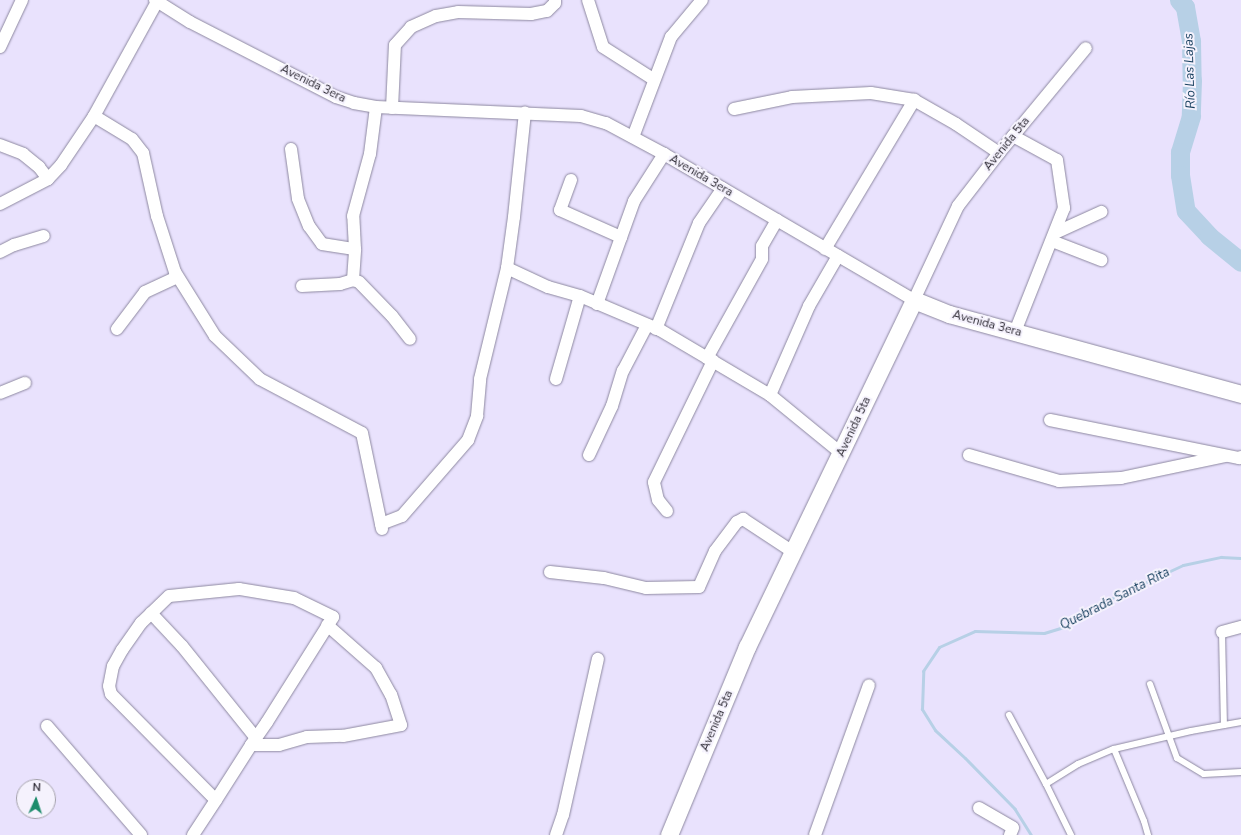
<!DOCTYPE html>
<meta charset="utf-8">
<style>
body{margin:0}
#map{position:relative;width:1241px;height:835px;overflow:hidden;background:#e9e2fd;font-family:"Nunito Sans",sans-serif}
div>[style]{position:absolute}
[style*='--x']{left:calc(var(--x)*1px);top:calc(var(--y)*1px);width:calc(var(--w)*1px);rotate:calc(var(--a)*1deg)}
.stream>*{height:3px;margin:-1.5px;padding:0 1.5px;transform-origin:1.5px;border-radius:1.5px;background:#b7d0e6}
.river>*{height:19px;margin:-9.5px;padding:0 9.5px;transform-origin:9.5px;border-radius:9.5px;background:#b7d0e6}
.roads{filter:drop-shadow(0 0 1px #8d88a0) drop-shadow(0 0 1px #8d88a0)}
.lane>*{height:6px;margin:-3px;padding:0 3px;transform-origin:3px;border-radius:3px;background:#fff}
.street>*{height:12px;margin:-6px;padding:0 6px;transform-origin:6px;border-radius:6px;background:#fff}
.secondary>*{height:17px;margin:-8.5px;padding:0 8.5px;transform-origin:8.5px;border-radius:8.5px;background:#fff}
span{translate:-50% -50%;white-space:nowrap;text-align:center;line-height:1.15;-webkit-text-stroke:4px #f5f2fd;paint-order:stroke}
.street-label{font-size:12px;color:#2c2933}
.water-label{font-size:13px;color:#143d5c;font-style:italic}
.north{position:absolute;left:16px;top:779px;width:40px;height:40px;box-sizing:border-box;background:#f5f2fd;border:1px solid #a5a2ac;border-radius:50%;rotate:3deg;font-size:11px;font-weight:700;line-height:16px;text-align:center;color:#2c2933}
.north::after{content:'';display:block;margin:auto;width:14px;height:18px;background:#1e8c6c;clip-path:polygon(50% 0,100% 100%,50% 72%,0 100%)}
</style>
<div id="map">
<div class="stream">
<i style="--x:1031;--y:835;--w:31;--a:-122"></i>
<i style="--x:1015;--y:809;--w:71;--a:-134.4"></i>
<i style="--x:965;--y:758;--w:41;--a:-137"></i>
<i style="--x:935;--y:730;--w:25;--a:-122"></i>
<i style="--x:922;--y:709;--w:38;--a:-88"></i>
<i style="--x:923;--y:671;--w:29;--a:-56"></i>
<i style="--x:939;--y:647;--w:39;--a:-24"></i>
<i style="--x:975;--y:631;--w:69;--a:1.7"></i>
<i style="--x:1044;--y:633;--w:24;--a:-17"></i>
<i style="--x:1067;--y:626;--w:34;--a:-36"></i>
<i style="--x:1095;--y:606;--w:97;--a:-25"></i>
<i style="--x:1183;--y:565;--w:39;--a:-12"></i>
<i style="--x:1221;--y:557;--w:20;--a:3"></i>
</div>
<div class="river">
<i style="--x:1179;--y:0;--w:9;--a:49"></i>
<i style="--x:1185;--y:7;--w:35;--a:80"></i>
<i style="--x:1191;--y:41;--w:39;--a:89"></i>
<i style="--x:1192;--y:80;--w:36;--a:92"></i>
<i style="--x:1191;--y:116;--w:38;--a:107"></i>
<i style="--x:1180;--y:152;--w:23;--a:90"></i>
<i style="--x:1180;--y:175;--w:36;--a:81"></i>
<i style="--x:1186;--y:211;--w:34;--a:47"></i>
<i style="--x:1209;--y:236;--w:41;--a:39.1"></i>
</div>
<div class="roads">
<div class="lane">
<i style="--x:1222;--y:632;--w:93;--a:88.8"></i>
<i style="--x:1150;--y:684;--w:79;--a:70"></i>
<i style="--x:1177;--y:758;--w:31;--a:31"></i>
<i style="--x:1204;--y:774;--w:37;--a:-3"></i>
<i style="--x:1009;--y:715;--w:78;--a:61.8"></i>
<i style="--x:1046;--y:784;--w:57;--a:63.9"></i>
<i style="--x:1114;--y:749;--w:78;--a:67.4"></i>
<i style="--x:1144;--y:821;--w:15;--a:74"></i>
<i style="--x:1046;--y:784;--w:38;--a:-32"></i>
<i style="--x:1078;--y:764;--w:39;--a:-23"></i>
<i style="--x:1114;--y:749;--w:79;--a:-13.2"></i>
<i style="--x:1191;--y:731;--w:51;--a:-10.2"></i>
</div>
<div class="street">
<i style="--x:155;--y:0;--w:41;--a:32.2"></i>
<i style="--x:190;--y:22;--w:164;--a:27.2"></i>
<i style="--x:336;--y:97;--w:19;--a:18"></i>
<i style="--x:354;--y:103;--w:22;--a:10"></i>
<i style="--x:376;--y:107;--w:205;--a:2.5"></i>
<i style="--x:581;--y:116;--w:26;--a:16"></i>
<i style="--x:606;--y:123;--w:66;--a:28.1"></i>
<i style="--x:664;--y:154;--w:290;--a:30.3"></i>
<i style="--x:914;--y:300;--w:104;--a:-64.9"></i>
<i style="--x:958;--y:206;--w:67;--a:-52.3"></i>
<i style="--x:999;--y:153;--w:136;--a:-50.4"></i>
<i style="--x:588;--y:0;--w:49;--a:72.3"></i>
<i style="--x:603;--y:47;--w:59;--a:32.6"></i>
<i style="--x:0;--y:47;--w:52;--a:-64.9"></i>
<i style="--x:392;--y:108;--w:63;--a:-87.3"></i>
<i style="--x:395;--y:45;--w:24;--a:-48"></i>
<i style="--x:411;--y:27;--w:27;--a:-24"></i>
<i style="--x:436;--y:16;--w:22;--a:-10"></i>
<i style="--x:458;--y:12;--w:73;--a:1.6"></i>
<i style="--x:531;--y:14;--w:16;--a:-11"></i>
<i style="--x:547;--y:11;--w:11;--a:-45"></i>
<i style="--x:555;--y:3;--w:3;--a:-90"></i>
<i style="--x:734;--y:109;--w:59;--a:-11.7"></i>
<i style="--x:792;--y:97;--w:79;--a:-2.9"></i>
<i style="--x:871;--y:93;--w:44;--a:9.2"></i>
<i style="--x:914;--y:100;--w:48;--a:29.7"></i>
<i style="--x:956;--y:124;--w:52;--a:34"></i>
<i style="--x:94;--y:116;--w:44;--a:31.2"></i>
<i style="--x:132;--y:139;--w:18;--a:52"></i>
<i style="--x:143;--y:153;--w:65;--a:77.5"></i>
<i style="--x:157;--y:216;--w:59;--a:72.2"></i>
<i style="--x:175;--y:272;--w:75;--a:58"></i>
<i style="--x:215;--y:336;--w:62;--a:43.7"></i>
<i style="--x:260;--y:379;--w:115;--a:27.9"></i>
<i style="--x:362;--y:433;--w:98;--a:78.2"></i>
<i style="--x:1013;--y:136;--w:50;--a:28.6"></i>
<i style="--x:1057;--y:160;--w:49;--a:81.7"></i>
<i style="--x:1064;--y:208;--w:133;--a:111.6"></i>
<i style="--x:633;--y:137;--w:107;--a:-69.2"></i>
<i style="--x:671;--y:37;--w:48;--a:-50"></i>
<i style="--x:0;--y:145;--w:25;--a:21"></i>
<i style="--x:23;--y:154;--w:21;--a:39"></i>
<i style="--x:39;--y:167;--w:15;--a:53"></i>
<i style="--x:291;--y:149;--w:50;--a:82"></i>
<i style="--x:298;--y:199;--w:29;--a:68"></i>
<i style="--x:309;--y:226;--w:22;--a:54"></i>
<i style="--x:322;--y:244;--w:33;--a:9"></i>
<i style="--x:571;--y:180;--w:32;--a:110"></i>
<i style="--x:560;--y:210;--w:67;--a:23.9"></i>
<i style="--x:0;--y:204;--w:54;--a:-27.5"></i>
<i style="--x:48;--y:179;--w:19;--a:-47"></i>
<i style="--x:61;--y:165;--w:59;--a:-56"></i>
<i style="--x:94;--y:116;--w:130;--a:-61.1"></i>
<i style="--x:1055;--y:233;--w:51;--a:-24.5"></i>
<i style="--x:1052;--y:241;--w:53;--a:21.2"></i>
<i style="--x:825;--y:249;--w:174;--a:-59.1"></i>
<i style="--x:0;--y:252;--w:16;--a:-27"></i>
<i style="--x:14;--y:245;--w:31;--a:-17"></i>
<i style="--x:507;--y:268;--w:45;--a:24.9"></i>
<i style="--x:548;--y:287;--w:33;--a:16"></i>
<i style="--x:580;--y:296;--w:87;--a:23"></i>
<i style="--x:660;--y:330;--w:128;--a:30.6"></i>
<i style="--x:770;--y:395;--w:93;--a:39.3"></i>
<i style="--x:353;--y:280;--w:31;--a:-86"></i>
<i style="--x:355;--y:249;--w:33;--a:-93"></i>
<i style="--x:353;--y:216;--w:64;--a:-74.7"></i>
<i style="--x:370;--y:154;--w:47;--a:-82.7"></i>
<i style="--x:302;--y:286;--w:38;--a:-3"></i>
<i style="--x:340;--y:284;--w:14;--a:-17"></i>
<i style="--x:353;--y:280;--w:6;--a:18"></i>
<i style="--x:359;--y:282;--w:47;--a:45.9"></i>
<i style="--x:392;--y:316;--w:29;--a:52"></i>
<i style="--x:597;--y:304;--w:109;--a:-70.2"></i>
<i style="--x:634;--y:201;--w:56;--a:-57.4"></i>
<i style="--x:117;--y:329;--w:46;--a:-52.9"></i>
<i style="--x:145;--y:292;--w:35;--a:-25"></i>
<i style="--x:656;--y:329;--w:114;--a:-67.9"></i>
<i style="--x:699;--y:223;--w:42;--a:-55.6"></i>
<i style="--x:707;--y:358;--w:113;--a:-60.9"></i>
<i style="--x:762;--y:259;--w:13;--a:-90"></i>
<i style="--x:762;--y:246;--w:30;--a:-60"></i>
<i style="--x:556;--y:379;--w:86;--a:-73.9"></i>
<i style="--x:0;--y:393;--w:27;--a:-22"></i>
<i style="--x:770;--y:395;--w:97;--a:-66.3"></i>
<i style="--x:809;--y:306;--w:58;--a:-59.9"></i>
<i style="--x:1050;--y:420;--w:193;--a:11.4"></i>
<i style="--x:1239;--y:458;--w:2;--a:-27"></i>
<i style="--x:589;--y:455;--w:54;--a:-64.9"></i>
<i style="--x:612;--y:406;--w:37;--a:-73"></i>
<i style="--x:623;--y:371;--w:52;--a:-62.4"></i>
<i style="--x:969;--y:455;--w:94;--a:16.1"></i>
<i style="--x:1059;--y:481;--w:62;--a:-2.8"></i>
<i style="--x:1121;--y:478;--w:106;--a:-11.9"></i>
<i style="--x:667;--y:511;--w:14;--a:-129"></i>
<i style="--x:658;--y:500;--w:18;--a:-103"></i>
<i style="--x:654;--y:482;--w:135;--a:-64"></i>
<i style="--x:381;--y:524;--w:22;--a:-21"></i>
<i style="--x:402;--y:516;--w:101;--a:-49"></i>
<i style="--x:468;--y:440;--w:26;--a:-69"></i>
<i style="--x:477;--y:416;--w:37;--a:-85"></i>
<i style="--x:480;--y:379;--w:114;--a:-76.3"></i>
<i style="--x:507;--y:268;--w:51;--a:-82.2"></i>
<i style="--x:514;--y:217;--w:105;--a:-84"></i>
<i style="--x:550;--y:572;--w:54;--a:6.3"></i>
<i style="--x:604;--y:578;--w:43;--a:13.4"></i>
<i style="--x:646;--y:588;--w:53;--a:-1.1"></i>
<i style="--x:699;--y:587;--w:39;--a:-66"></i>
<i style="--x:715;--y:551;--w:36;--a:-53"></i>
<i style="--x:737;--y:522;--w:7;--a:-27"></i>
<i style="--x:743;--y:519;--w:60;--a:33.4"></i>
<i style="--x:151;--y:613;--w:45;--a:46.8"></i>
<i style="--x:182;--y:646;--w:118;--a:51.2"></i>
<i style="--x:1222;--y:632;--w:20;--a:-15"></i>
<i style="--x:47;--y:726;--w:144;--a:49.2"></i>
<i style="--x:251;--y:745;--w:28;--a:0"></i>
<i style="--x:279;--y:745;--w:29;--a:-16"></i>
<i style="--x:307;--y:737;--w:36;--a:-2"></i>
<i style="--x:343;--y:736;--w:59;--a:-10.7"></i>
<i style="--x:401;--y:725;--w:32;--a:-108"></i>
<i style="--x:391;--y:695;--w:31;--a:-119"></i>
<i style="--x:376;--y:668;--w:65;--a:-138.7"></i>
<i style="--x:979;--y:808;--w:39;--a:30"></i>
<i style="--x:1013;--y:828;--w:8;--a:113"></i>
<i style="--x:193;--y:835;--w:42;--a:-56.7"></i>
<i style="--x:216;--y:800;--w:65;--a:-57.5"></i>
<i style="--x:251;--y:745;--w:28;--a:-55"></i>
<i style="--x:267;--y:722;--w:124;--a:-57.8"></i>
<i style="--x:333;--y:617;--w:43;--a:-154"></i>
<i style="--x:294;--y:598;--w:56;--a:-170.7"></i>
<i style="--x:239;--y:589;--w:70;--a:174.3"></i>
<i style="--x:169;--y:596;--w:39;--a:136"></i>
<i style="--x:141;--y:623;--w:33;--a:125"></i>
<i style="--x:122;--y:650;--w:18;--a:119"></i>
<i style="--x:113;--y:666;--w:20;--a:101"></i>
<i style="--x:109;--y:686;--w:8;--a:76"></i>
<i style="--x:111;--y:694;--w:149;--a:45.3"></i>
<i style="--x:556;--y:835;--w:21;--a:-71"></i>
<i style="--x:563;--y:815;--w:160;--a:-77.4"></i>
<i style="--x:815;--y:835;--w:159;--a:-70.2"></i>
</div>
<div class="secondary">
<i style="--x:669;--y:835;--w:204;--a:-67.5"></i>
<i style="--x:747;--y:647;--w:385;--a:-64.3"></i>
<i style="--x:914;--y:300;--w:38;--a:22"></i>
<i style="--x:949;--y:314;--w:303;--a:15.3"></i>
</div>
</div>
<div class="street-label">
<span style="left:313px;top:84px;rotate:26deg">Avenida 3era</span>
<span style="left:1007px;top:144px;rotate:-51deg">Avenida 5ta</span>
<span style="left:701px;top:176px;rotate:30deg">Avenida 3era</span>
<span style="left:987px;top:324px;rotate:15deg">Avenida 3era</span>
<span style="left:854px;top:427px;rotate:-65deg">Avenida 5ta</span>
<span style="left:717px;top:721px;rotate:-67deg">Avenida 5ta</span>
</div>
<div class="water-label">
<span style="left:1190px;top:71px;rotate:-92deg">Río Las Lajas</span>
<span style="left:1115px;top:599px;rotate:-27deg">Quebrada Santa Rita</span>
</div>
<div class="north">N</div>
</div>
